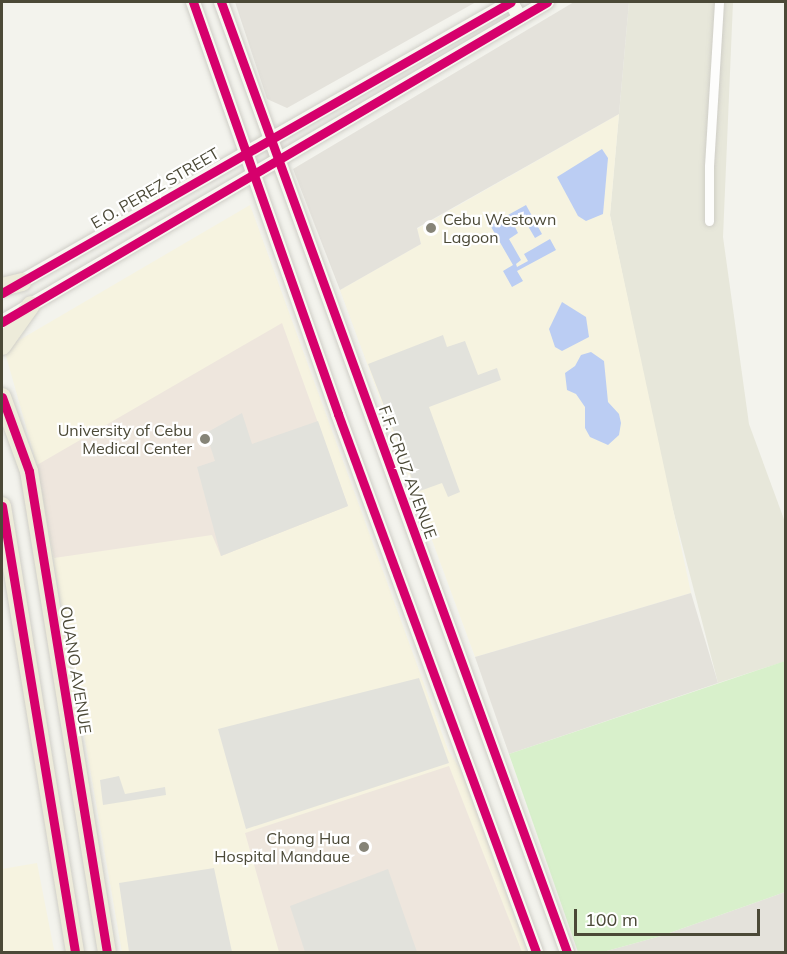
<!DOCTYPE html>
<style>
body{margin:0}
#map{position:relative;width:787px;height:954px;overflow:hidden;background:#f3f3ed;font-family:Mulish,sans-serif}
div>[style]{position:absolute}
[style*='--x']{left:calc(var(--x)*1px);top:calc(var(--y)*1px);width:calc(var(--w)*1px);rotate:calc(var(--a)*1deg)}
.residential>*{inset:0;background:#e7e7da}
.commercial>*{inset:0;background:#f6f3e0}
.industrial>*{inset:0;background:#e4e2db}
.medical>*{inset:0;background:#eee6dd}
.green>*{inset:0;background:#d8f0cb}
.parking>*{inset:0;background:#e2e2dc}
.water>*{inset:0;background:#bbcdf3}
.roads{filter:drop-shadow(0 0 2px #cfcec7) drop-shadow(0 0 2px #cfcec7)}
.street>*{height:9px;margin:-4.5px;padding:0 4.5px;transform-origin:4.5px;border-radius:4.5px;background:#fdfdfc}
.secondary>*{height:14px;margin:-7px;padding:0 7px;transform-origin:7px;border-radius:7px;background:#f7f7f0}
.highway>*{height:18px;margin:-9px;padding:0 9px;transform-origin:9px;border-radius:9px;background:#edebda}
.cycleway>*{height:9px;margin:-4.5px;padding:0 4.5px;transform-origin:4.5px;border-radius:4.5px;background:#d6006c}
.dots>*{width:16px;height:16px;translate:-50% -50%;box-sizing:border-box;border:3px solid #fff;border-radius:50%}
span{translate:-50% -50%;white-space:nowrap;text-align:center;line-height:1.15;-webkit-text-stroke:4.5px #fff;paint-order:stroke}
.street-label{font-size:16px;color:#4b4937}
.poi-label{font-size:16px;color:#4b4937}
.left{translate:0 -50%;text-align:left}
.right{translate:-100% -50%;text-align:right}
.frame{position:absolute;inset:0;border:3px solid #4b4937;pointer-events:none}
.scale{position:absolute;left:574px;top:909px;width:186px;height:27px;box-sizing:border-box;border:3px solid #4b4937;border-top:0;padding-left:8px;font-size:18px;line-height:21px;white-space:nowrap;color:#4b4937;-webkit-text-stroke:4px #fff;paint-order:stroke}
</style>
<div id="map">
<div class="residential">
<i style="clip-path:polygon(629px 2px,733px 2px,723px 237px,749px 424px,785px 522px,786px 661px,718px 683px,665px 479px,610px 215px)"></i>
</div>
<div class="commercial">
<i style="clip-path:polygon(619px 114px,610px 215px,691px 593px,475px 657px,340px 290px,421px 244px,417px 229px)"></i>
<i style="clip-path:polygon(250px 205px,448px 750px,461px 770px,527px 952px,122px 952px,37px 465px,4px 349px)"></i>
<i style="clip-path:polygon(37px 863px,54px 950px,2px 952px,2px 869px)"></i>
</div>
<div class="industrial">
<i style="clip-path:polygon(235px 2px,476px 2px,287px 108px,267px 99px)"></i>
<i style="clip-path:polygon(574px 2px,629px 2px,619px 114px,417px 228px,421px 244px,340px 290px,293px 169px)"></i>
<i style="clip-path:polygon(691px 593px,718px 683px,509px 754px,475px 657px)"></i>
<i style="clip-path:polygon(785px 892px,785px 952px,603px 952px,661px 936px)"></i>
</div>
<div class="medical">
<i style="clip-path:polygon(282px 323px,348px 506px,221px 556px,212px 535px,54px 558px,37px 465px)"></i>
<i style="clip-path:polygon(449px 766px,522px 952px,279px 952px,245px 833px)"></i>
</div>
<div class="green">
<i style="clip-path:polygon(785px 661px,785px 892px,661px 936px,603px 952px,578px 952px,509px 754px)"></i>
</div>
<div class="parking">
<i style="clip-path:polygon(443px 335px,447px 347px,465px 341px,478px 375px,497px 368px,501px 380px,429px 407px,460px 492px,448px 497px,442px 483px,417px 492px,368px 364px)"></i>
<i style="clip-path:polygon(242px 413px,252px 444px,318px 421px,348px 506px,221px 556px,197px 467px,215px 461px,206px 433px)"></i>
<i style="clip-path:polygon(419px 678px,449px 763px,246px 829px,218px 729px)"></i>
<i style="clip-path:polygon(119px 776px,125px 794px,165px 787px,166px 795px,103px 805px,100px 780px)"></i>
<i style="clip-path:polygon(214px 868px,232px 952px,129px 952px,119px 883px)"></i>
<i style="clip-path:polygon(388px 869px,417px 952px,305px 952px,290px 906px)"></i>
</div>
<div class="water">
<i style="clip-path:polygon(602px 149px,608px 158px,603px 214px,586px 221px,578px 216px,557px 177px)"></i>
<i style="clip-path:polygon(526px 205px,542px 234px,535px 238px,525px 221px,515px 227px,518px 233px,509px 239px,521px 260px,516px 264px,517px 267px,528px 261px,524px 254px,550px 239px,556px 250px,517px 271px,523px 281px,512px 287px,503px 271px,513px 265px,490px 225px)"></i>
<i style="clip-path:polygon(562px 302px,586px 317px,589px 337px,562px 351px,555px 347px,549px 329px)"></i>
<i style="clip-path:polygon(591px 352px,604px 361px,608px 402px,619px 414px,621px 423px,619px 435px,608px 445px,590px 437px,585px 428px,585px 407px,576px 394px,567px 390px,565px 373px,575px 366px,581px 355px)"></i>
</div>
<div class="roads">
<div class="street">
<i style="--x:709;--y:221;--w:55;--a:-90"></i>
<i style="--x:709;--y:166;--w:164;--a:-86.5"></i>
</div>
<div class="secondary">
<i style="--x:193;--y:2;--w:437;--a:70.6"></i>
<i style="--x:338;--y:414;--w:573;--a:69.79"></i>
<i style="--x:221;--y:2;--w:1011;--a:69.99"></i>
<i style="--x:14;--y:286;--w:572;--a:-29.74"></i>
<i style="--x:511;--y:2;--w:18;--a:61"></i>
<i style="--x:2;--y:322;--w:632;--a:-30.42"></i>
</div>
<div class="highway">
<i style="--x:2;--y:287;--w:21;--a:-14"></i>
<i style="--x:2;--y:346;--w:50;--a:-54.7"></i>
<i style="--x:2;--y:397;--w:79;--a:70"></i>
<i style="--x:29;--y:471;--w:487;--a:80.8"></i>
<i style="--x:2;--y:506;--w:452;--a:80.7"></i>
</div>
</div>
<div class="cycleway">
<i style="--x:193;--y:2;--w:437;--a:70.6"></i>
<i style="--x:338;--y:414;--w:573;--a:69.79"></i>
<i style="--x:221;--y:2;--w:1011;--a:69.99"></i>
<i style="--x:2;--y:293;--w:586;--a:-29.76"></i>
<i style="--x:2;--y:322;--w:632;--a:-30.42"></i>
<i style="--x:2;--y:397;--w:79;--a:70"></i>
<i style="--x:29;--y:471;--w:487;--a:80.8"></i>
<i style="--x:2;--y:506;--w:452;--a:80.7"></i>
</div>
<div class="dots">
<i style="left:431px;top:228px;background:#868477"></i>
<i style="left:205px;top:439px;background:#868477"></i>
<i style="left:364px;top:847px;background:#868477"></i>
</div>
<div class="street-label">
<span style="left:155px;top:188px;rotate:-30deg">E.O. PEREZ STREET</span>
<span style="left:408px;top:472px;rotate:70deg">F.F. CRUZ AVENUE</span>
<span style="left:76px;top:670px;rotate:81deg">OUANO AVENUE</span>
</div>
<div class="poi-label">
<span class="left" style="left:443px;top:228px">Cebu Westown<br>Lagoon</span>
<span class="right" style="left:192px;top:439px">University of Cebu<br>Medical Center</span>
<span class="right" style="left:350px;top:847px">Chong Hua<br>Hospital Mandaue</span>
</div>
<div class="frame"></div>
<div class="scale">100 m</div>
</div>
